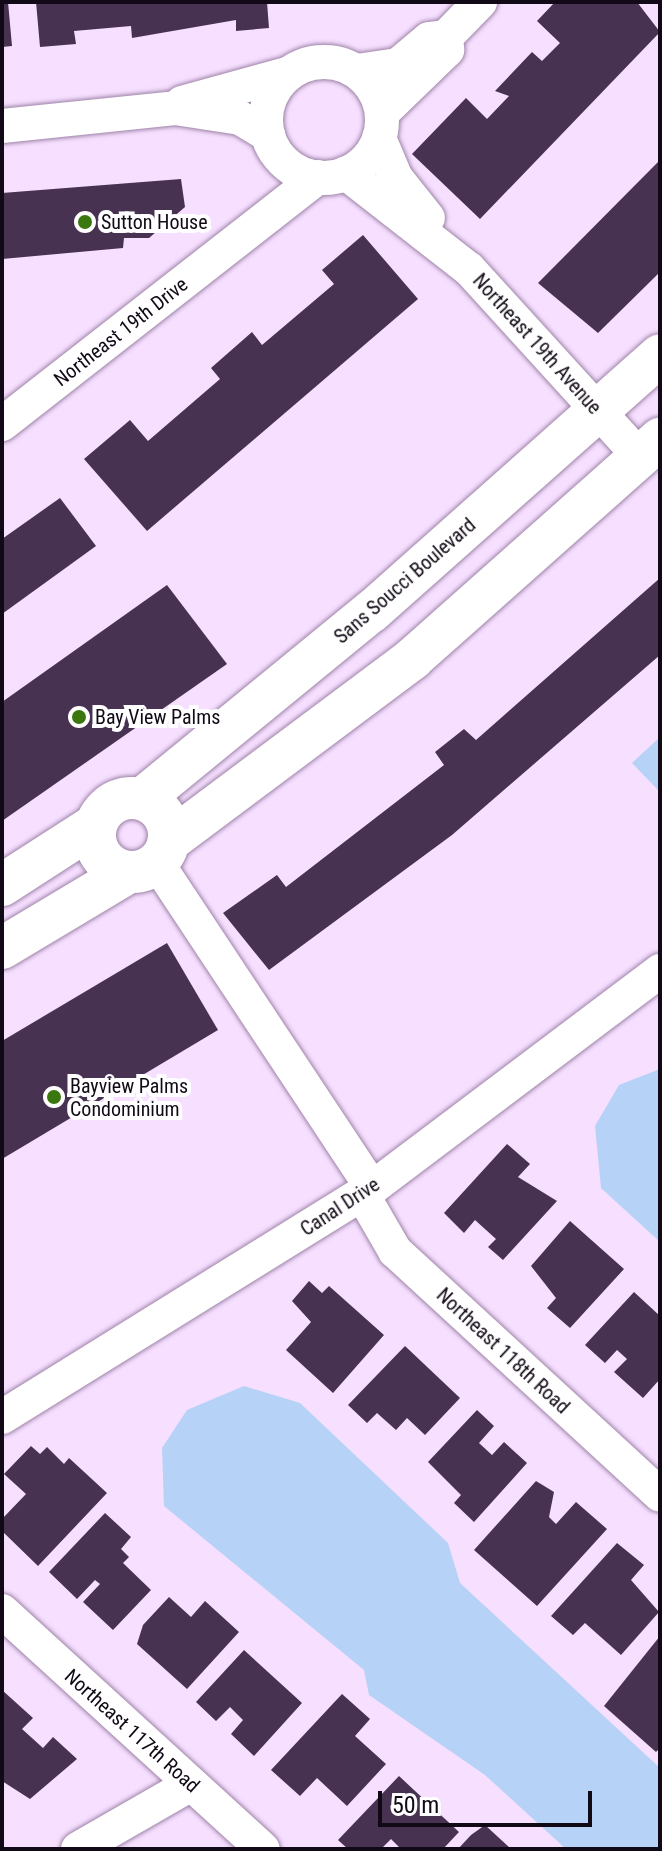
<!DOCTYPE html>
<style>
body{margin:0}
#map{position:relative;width:662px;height:1851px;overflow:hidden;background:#f6dfff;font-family:"Roboto Condensed",sans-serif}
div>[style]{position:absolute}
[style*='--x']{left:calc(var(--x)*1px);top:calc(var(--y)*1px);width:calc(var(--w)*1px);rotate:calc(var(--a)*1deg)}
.water>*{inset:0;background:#b6d2f7}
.building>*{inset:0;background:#483251}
.roads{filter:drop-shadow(0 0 2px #9e84a8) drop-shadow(0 0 2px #9e84a8)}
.minor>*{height:34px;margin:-17px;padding:0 17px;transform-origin:17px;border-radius:17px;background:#fff}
.minor>.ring{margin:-17px;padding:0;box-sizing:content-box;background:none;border:34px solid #fff;border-radius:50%}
.tertiary>*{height:42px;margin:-21px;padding:0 21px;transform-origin:21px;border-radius:21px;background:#fff}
.tertiary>.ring{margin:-21px;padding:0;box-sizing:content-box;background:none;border:42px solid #fff;border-radius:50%}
.dots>*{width:22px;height:22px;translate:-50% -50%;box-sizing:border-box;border:4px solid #fff;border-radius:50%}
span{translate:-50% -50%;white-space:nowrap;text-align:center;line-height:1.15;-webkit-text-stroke:8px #fff;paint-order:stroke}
.poi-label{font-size:20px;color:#120916}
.left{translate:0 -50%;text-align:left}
.street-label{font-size:20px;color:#120916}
.frame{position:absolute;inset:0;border:4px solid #120916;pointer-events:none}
.scale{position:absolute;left:378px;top:1791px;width:214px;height:36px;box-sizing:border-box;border:4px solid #120916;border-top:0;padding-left:10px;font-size:24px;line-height:28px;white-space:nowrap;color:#120916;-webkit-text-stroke:6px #fff;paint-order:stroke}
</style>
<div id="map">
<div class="water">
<i style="clip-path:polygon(660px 737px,660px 790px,659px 791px,632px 763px)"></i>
<i style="clip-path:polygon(660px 1069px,660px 1242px,601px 1188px,595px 1126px,619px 1085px)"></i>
<i style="clip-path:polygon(244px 1386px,300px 1403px,448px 1543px,460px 1583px,660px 1768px,660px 1849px,566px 1849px,485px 1775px,369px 1695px,364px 1670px,164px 1506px,162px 1448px,187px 1410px)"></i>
</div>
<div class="building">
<i style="clip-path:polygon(2px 2px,8px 2px,12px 46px,2px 47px)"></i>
<i style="clip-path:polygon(36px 2px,267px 2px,269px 28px,236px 31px,236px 20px,132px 38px,131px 26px,74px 31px,76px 44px,40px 47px)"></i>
<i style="clip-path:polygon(555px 2px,637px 2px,660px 32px,480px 219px,412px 154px,466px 98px,487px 119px,509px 96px,495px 91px,532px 52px,542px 61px,560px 43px,537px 21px)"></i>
<i style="clip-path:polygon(660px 160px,660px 272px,598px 333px,538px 283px)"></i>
<i style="clip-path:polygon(181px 179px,185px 207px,149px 238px,124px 238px,123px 248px,2px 259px,2px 193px)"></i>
<i style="clip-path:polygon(363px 235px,418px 299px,147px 531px,84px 459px,130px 420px,148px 441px,220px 379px,211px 368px,252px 332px,262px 345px,334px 284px,322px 270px)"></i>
<i style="clip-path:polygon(60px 498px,96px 546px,2px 614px,2px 539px)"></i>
<i style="clip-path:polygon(660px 578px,660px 655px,452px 835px,269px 970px,223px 913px,277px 875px,286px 887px,444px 765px,435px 752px,464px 729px,476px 740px)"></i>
<i style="clip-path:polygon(167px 585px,227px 664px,2px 821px,2px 702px)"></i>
<i style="clip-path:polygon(167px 943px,218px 1030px,2px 1159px,2px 1041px)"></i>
<i style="clip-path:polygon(507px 1144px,530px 1164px,518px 1177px,557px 1201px,503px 1260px,488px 1247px,496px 1239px,475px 1220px,464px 1233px,444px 1213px)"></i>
<i style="clip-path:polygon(570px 1221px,624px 1269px,570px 1328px,547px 1308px,556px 1298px,531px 1266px)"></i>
<i style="clip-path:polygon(309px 1281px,322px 1293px,329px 1286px,384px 1335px,333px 1393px,286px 1350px,311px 1322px,292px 1301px)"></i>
<i style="clip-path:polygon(634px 1292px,660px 1316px,660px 1379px,643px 1398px,614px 1372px,627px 1359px,617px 1350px,605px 1363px,585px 1345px)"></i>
<i style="clip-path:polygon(405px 1346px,460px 1398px,425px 1435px,407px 1418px,396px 1430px,377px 1413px,367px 1423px,348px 1405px)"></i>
<i style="clip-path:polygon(477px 1410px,494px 1426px,479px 1443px,492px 1455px,504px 1442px,527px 1463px,474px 1522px,454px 1503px,461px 1495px,428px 1462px)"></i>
<i style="clip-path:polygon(31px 1446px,40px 1454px,47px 1447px,64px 1464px,69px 1458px,107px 1493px,38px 1566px,2px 1531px,2px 1519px,26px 1494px,4px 1474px)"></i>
<i style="clip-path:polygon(536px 1481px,554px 1492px,549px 1517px,556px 1524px,576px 1502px,607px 1529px,537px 1606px,474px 1550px)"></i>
<i style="clip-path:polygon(105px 1513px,131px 1537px,121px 1549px,129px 1557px,123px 1563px,151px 1590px,113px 1630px,83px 1602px,100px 1584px,95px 1580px,77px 1599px,49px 1572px)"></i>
<i style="clip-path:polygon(617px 1543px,644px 1565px,631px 1580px,659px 1612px,621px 1655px,585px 1623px,573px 1635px,551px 1616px)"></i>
<i style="clip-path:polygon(169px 1597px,191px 1617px,205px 1601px,239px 1632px,187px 1689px,137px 1644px,143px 1625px)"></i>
<i style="clip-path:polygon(660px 1636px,660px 1748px,656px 1752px,604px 1706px)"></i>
<i style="clip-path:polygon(244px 1650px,302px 1703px,254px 1756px,231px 1734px,243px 1720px,230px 1707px,216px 1721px,196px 1702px)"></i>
<i style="clip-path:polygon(2px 1690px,33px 1718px,22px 1729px,43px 1748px,53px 1737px,77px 1759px,30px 1799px,2px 1781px)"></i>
<i style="clip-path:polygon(342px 1694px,370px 1719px,355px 1736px,386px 1764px,347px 1806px,317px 1778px,300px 1796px,271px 1770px)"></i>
<i style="clip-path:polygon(399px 1776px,459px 1832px,443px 1849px,401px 1849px,391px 1839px,381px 1849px,348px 1849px,338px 1840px)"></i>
<i style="clip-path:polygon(485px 1825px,511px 1849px,458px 1849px,471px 1835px)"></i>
</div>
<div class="roads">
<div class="minor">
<i class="ring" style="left:266px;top:62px;width:82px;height:82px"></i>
<i style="--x:357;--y:71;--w:41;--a:-8.3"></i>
<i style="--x:398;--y:65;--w:40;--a:-40"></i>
<i style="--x:429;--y:39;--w:17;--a:-7"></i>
<i style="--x:446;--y:37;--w:49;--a:-45.8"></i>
<i style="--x:182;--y:103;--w:112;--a:-15.5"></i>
<i style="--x:382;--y:113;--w:91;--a:-44.1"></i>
<i style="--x:447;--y:50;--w:13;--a:-94"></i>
<i style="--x:2;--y:126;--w:174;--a:-5.9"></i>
<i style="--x:175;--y:108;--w:66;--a:8.7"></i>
<i style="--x:240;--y:118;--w:33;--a:31"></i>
<i style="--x:379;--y:138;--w:43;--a:67"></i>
<i style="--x:396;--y:178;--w:51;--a:51.3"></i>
<i style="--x:346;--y:173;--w:156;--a:38"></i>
<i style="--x:469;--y:269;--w:256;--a:47.7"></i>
<i style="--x:2;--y:424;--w:401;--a:-38"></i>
<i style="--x:157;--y:863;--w:390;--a:56.5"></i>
<i style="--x:362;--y:1194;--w:66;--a:59.9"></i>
<i style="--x:395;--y:1251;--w:360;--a:42.6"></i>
<i style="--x:2;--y:1417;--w:435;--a:-31.8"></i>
<i style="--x:372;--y:1188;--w:361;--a:-37"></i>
<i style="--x:2;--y:1611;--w:353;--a:42.4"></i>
<i style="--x:78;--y:1849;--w:130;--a:-29.9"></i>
</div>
<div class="tertiary">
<i class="ring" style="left:95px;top:798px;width:32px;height:32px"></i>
<i style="--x:142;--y:799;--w:297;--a:-39.3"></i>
<i style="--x:372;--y:611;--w:385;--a:-41.6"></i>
<i style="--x:169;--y:841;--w:304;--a:-36.8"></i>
<i style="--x:412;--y:659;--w:332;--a:-41.6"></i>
<i style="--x:2;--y:885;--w:111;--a:-32.8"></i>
<i style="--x:2;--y:948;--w:148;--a:-30.9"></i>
</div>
</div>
<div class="dots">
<i style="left:85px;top:222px;background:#3a770f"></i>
<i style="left:79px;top:717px;background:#3a770f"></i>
<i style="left:54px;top:1097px;background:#3a770f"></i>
</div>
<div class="poi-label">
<span class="left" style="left:101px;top:222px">Sutton House</span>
<span class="left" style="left:95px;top:717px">Bay View Palms</span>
<span class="left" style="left:70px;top:1098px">Bayview Palms<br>Condominium</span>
</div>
<div class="street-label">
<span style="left:121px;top:332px;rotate:-38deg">Northeast 19th Drive</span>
<span style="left:537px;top:344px;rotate:48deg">Northeast 19th Avenue</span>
<span style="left:405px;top:581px;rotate:-41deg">Sans Soucci Boulevard</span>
<span style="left:340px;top:1207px;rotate:-33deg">Canal Drive</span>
<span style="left:503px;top:1351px;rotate:43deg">Northeast 118th Road</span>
<span style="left:132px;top:1731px;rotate:42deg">Northeast 117th Road</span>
</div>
<div class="frame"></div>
<div class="scale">50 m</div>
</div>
